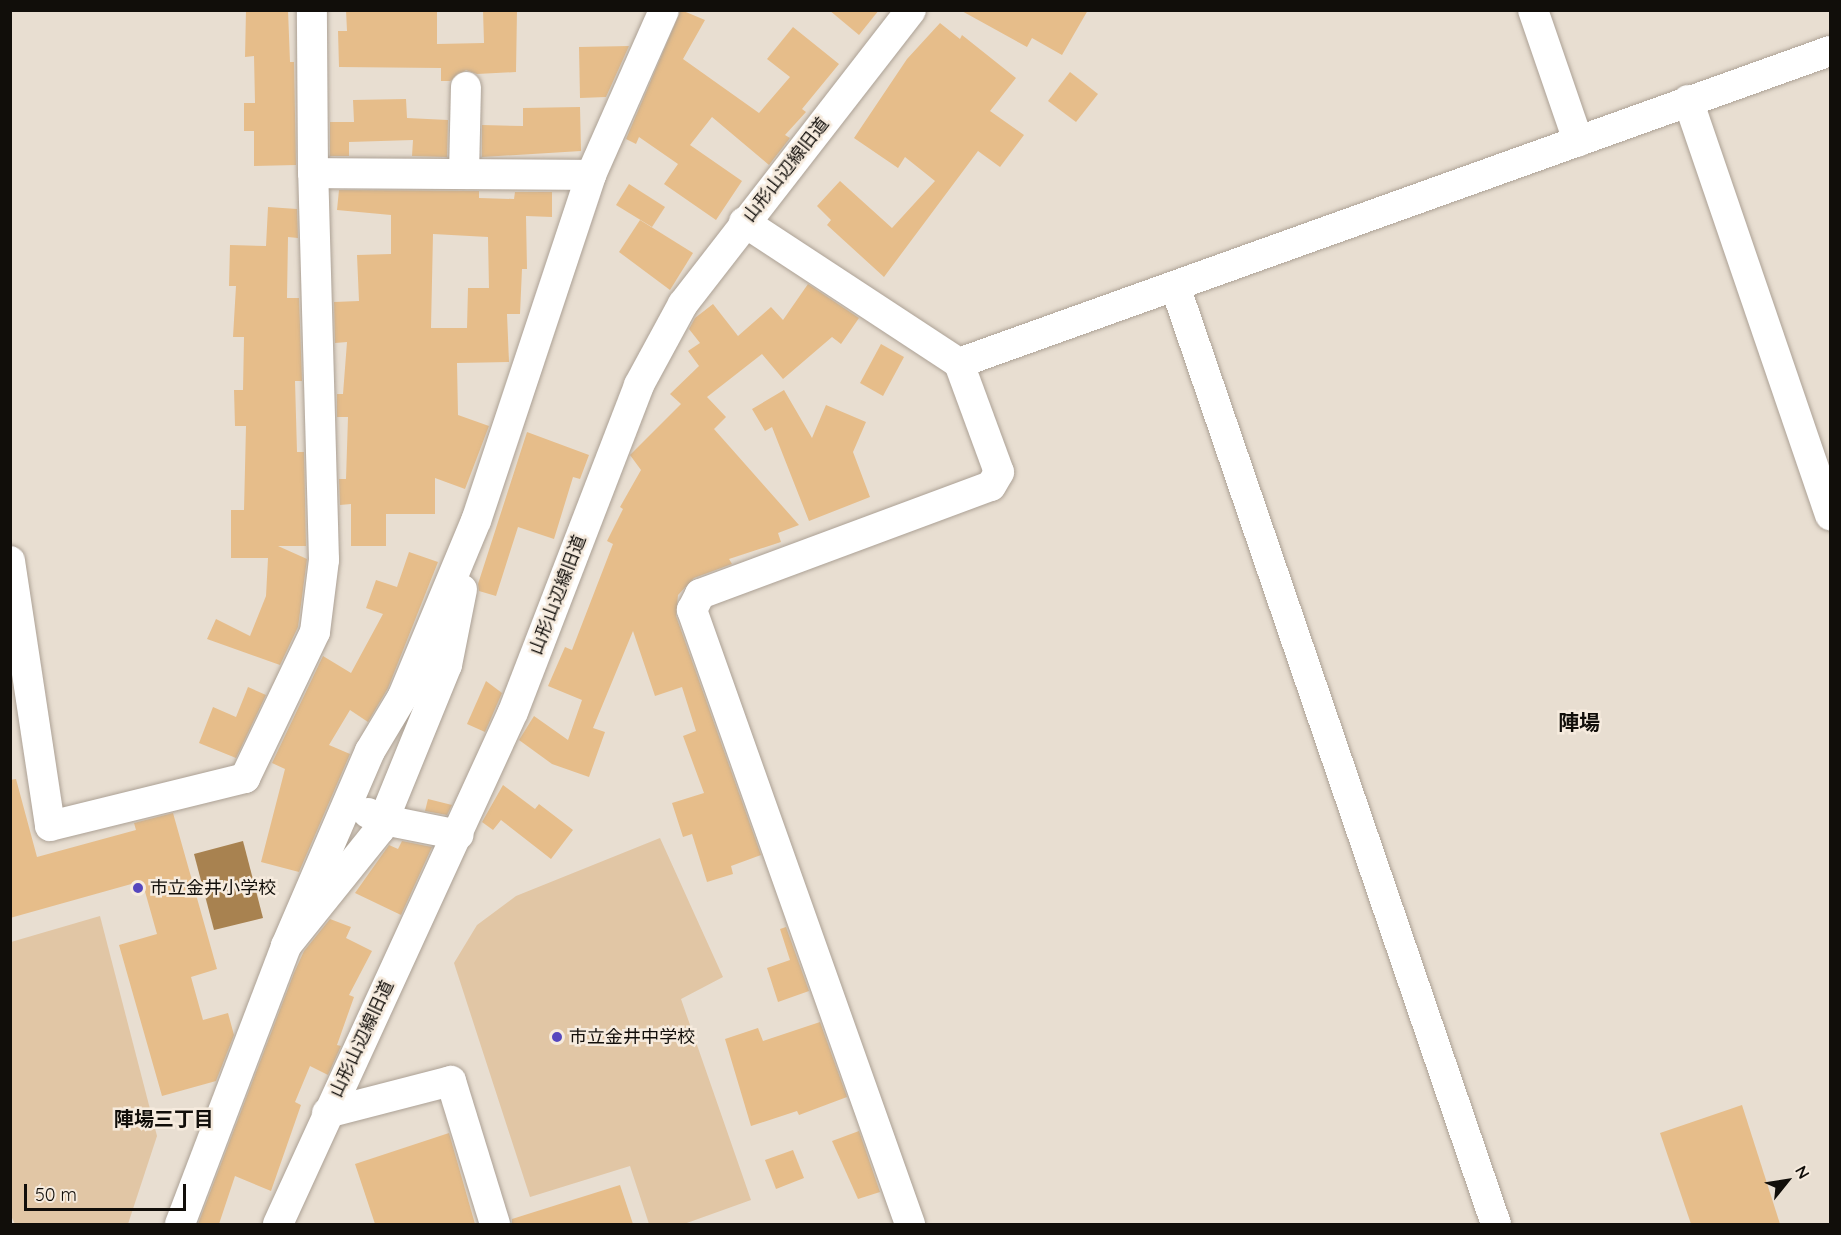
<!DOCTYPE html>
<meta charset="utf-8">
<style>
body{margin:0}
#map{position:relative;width:1841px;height:1235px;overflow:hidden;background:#e8ded1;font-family:Quicksand,"Noto Sans JP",sans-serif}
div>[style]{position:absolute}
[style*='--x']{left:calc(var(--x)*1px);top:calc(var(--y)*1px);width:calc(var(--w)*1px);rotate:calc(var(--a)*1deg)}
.green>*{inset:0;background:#e1c6a5}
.water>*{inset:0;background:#a88250}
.building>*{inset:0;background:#e6bd8a}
.roads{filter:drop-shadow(0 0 2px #aca195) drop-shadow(0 0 2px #aca195)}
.minor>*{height:30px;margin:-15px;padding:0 15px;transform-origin:15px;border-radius:15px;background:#fff}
.dots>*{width:16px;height:16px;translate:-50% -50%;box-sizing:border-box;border:3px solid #f6ebde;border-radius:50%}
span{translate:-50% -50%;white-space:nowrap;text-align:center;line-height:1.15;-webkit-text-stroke:5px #f6ebde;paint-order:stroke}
.street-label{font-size:18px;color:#110e0a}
.poi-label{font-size:18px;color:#110e0a}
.left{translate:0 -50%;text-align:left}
.neighbourhood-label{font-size:20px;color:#110e0a;font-weight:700}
.quarter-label{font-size:21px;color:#110e0a;font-weight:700}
.frame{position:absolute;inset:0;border:12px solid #110e0a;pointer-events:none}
.north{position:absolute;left:1757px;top:1151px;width:60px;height:60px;-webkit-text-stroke:4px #f6ebde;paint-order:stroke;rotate:60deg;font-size:16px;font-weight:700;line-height:24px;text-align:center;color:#110e0a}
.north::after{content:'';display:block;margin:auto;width:21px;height:27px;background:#110e0a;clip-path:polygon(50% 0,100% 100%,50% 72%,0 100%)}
.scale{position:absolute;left:24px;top:1184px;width:162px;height:27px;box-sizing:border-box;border:3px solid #110e0a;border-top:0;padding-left:8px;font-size:18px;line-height:21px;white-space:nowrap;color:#110e0a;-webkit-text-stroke:4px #f6ebde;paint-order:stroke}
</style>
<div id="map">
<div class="green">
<i style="clip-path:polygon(660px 838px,723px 977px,681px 999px,751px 1200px,684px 1224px,649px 1224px,630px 1166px,530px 1197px,454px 963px,477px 925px,516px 896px)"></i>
<i style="clip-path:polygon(100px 916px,157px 1136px,128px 1224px,15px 1224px,10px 1214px,11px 942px)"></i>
</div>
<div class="water">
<i style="clip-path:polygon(243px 841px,263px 918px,214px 930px,194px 854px)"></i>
</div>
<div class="building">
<i style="clip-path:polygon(246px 10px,288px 10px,290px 62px,294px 62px,296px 165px,254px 166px,254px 131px,244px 131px,244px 103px,255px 103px,254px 56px,245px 57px)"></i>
<i style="clip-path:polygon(346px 10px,437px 10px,437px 44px,484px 43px,483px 10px,517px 10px,516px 72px,477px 74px,466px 70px,450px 81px,441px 81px,441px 68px,339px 67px,338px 31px,347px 31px)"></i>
<i style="clip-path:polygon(681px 10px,705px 20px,683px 59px,759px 113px,790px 77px,767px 59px,793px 27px,839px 64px,802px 109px,806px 112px,785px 135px,790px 138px,769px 165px,712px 117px,690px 145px,742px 181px,716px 220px,664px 184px,678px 164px,639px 137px,636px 144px,626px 139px)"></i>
<i style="clip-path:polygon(829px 10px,879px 10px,859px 35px)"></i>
<i style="clip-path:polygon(960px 10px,1088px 10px,1062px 55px,1032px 38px,1027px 47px)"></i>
<i style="clip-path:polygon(940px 23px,960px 39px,962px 35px,1016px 78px,990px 111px,1024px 135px,1000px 167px,978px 151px,884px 277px,827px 225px,831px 220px,817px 206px,840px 181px,892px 228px,935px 181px,905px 157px,898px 168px,854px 138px,907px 59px)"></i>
<i style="clip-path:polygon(629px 46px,606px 97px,580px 98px,579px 47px)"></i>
<i style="clip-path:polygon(1070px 72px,1098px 94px,1076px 122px,1048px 101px)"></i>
<i style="clip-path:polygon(406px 99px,407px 118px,448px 120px,447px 157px,412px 156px,413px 140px,349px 142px,349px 156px,330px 156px,330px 122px,354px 122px,353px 100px)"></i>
<i style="clip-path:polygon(580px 107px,581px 151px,482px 157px,482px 125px,523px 126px,523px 108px)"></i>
<i style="clip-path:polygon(629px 184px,665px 207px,652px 227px,616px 205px)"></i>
<i style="clip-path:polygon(evenodd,339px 190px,479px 191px,479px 198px,514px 199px,515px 192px,552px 192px,552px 217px,526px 216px,527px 269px,522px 269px,520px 314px,507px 314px,509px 362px,457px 363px,458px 415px,489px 426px,465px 489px,435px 478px,435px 514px,386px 514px,386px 546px,351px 546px,351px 504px,340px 505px,339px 479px,346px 479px,348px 417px,337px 417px,337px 394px,343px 394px,347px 342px,335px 343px,334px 302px,359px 301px,357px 255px,391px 254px,391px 215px,337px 210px,339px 190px,433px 234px,488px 237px,489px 288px,468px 288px,467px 328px,431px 328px,433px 234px)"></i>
<i style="clip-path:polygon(268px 207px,297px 209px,298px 238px,288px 237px,287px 298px,299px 298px,302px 381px,295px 381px,297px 452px,304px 452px,306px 546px,278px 546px,307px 559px,298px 627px,280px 665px,207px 639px,216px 619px,250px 636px,266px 596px,268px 558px,231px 558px,231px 510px,244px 510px,246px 426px,235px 426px,234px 390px,243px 390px,244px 337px,233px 337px,236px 286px,229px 286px,230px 245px,266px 246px)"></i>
<i style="clip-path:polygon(640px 220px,693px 253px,670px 290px,619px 252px)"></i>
<i style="clip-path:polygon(808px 284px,859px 318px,841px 344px,832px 337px,783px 379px,762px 354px,707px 397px,726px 417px,714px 429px,799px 525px,778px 533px,781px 542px,729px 559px,732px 564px,694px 578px,678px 595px,676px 616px,761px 855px,731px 866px,733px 874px,707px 882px,692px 834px,683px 837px,672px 803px,704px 793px,683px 736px,696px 731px,682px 687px,655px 696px,633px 631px,593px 728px,605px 732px,589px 777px,552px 764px,519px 740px,534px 716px,568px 740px,582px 700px,548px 686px,565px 647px,572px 650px,613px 544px,607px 541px,623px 509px,620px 507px,641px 470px,630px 455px,681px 404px,670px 394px,699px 366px,688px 351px,700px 343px,689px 329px,695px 318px,713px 304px,738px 336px,771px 307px,783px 320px)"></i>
<i style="clip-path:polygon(881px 344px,904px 357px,883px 396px,860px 383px)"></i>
<i style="clip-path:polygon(784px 390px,812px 438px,826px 405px,866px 422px,853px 452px,870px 497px,809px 521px,772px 427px,765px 431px,752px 409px)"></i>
<i style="clip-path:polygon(527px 432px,589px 455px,580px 479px,573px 477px,554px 539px,518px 527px,496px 596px,479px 591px,478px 584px)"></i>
<i style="clip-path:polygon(409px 552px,438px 562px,388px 688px,368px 722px,350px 710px,329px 745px,350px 754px,299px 872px,261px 862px,285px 769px,272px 763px,323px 656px,351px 673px,383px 614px,366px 608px,376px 580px,397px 587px)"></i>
<i style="clip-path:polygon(486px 681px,502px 693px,485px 732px,467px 724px)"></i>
<i style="clip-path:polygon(248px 687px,266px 695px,236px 758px,199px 743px,213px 707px,236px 717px)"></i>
<i style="clip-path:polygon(16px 779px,37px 857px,136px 830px,134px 823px,173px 813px,217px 969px,191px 977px,203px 1020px,228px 1013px,234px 1035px,216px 1081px,162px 1096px,119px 945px,157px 934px,142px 881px,10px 918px,10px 780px)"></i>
<i style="clip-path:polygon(503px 785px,535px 809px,539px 804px,573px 830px,551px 859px,501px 820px,493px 830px,482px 822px)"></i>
<i style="clip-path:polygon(428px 799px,452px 805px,447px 815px,425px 811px)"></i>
<i style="clip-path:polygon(402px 841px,432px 847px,401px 915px,355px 893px,389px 845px,398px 849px)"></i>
<i style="clip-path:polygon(330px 919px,351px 927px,346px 938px,372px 951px,349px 995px,354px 997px,337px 1045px,341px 1046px,328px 1075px,310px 1066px,295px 1102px,301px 1105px,271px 1191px,235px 1176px,219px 1224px,198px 1224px,294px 973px,304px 951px)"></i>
<i style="clip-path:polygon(786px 927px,809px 991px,778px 1002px,767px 968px,790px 960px,780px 929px)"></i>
<i style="clip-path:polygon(820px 1022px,847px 1097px,799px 1115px,797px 1111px,751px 1126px,725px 1039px,758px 1028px,763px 1041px)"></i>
<i style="clip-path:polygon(1742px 1105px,1780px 1224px,1691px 1224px,1660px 1133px)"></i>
<i style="clip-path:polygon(859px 1131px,880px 1192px,858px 1199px,832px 1141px)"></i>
<i style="clip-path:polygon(449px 1133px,475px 1224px,375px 1224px,355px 1164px)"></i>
<i style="clip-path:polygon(793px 1150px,804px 1178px,776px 1189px,765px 1160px)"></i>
<i style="clip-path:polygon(620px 1185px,633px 1224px,512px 1224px,512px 1219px)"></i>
</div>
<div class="roads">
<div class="minor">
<i style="--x:1533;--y:10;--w:139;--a:71"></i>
<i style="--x:1688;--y:100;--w:439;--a:71.1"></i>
<i style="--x:313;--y:173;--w:278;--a:0.4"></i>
<i style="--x:464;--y:174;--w:87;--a:-88.7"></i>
<i style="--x:744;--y:222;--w:257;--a:33.3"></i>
<i style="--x:1175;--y:286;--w:991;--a:71.11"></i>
<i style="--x:10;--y:561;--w:268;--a:81.4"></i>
<i style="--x:50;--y:826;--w:201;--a:-13.8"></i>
<i style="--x:245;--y:778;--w:162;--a:-64.4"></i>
<i style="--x:315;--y:632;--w:73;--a:-82.9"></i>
<i style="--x:324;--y:560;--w:387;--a:-91.6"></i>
<i style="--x:313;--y:173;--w:163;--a:-90.4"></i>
<i style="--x:368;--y:813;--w:17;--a:24"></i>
<i style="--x:384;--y:820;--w:76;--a:11.3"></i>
<i style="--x:286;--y:946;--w:212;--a:-66.7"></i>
<i style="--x:370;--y:751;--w:64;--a:-59"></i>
<i style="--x:403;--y:696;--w:190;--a:-67.4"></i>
<i style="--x:476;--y:521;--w:365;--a:-71.6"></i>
<i style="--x:591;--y:175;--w:180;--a:-66.1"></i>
<i style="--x:327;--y:1113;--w:128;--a:-14.5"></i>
<i style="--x:451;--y:1081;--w:150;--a:72.9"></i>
<i style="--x:180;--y:1224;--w:298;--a:-69.1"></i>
<i style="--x:286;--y:946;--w:150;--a:-51.2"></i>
<i style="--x:380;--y:829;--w:177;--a:-67.8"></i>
<i style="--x:447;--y:665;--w:77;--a:-78.8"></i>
<i style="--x:278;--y:1224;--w:563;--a:-65.35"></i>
<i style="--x:513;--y:712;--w:350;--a:-68.9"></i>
<i style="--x:639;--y:385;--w:92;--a:-61.5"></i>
<i style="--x:683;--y:304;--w:372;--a:-52.2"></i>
<i style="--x:910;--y:1224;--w:652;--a:-109.55"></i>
<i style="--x:692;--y:610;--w:18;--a:-63"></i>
<i style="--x:700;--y:594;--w:310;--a:-20.4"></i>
<i style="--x:991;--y:486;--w:16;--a:-60"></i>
<i style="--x:999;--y:472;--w:116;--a:-110.2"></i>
<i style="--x:959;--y:363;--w:925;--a:-19.71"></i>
</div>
</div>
<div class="dots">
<i style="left:138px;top:888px;background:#5647be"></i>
<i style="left:557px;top:1037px;background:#5647be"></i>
</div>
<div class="street-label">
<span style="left:786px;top:170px;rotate:-52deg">山形山辺線旧道</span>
<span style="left:558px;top:595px;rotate:-69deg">山形山辺線旧道</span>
<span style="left:362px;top:1039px;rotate:-65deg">山形山辺線旧道</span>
</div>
<div class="poi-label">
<span class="left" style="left:150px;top:888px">市立金井小学校</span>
<span class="left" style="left:569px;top:1037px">市立金井中学校</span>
</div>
<div class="neighbourhood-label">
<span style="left:164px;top:1118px">陣場三丁目</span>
</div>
<div class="quarter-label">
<span style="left:1579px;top:722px">陣場</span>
</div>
<div class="frame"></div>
<div class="north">N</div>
<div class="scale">50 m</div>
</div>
